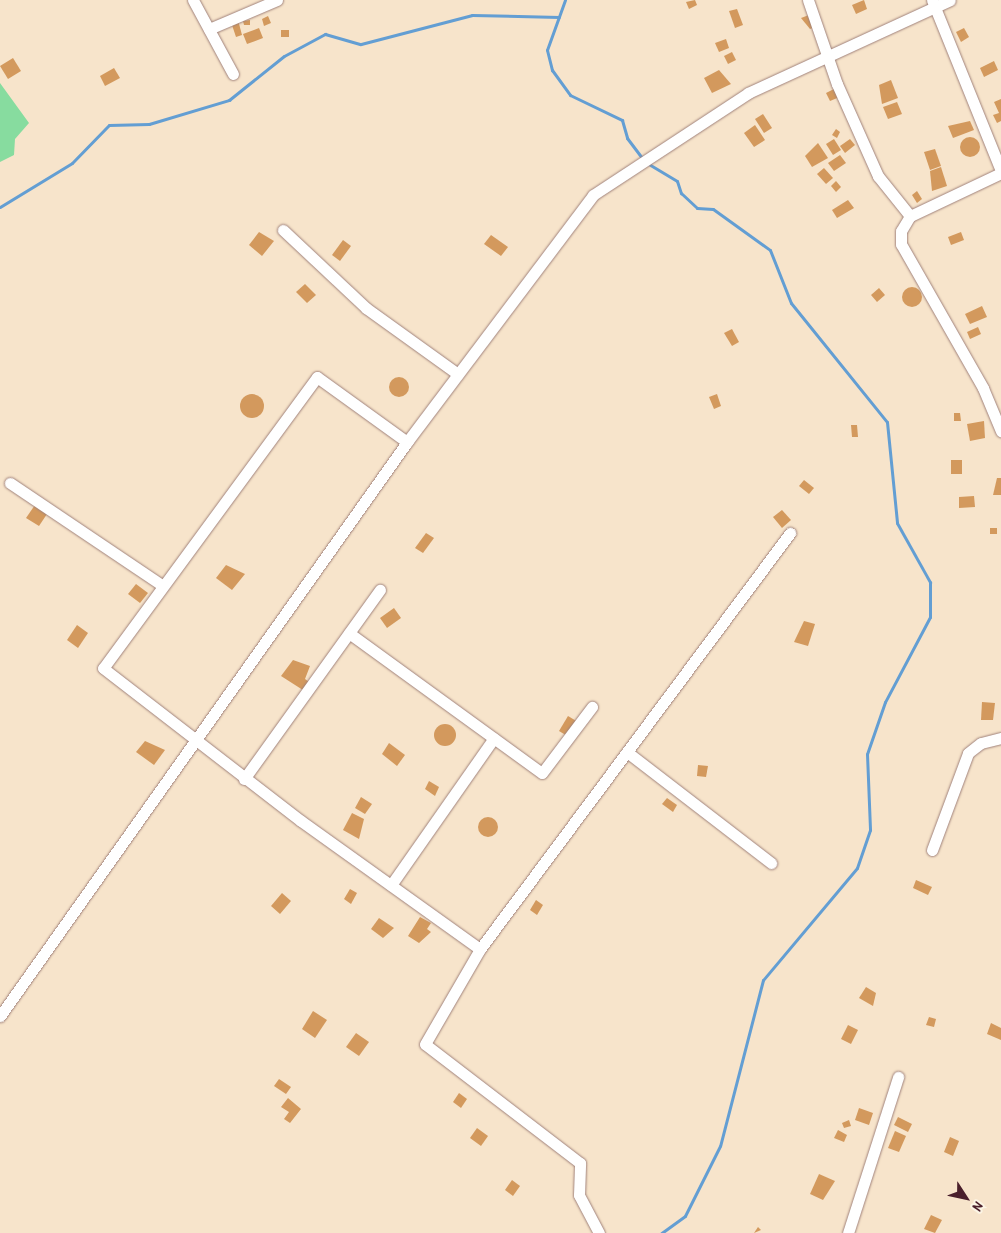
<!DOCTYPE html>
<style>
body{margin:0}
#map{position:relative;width:1001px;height:1233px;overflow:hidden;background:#f7e4cb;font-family:"Patrick Hand",sans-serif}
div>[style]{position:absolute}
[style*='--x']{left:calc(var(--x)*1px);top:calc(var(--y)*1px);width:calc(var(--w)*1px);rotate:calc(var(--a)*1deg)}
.green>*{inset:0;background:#87dc9f}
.stream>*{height:3px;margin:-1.5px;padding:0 1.5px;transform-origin:1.5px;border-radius:1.5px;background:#639ed3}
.building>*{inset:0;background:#d3995d}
.round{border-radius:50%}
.roads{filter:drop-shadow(0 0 1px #a0827b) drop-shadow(0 0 1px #a0827b)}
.minor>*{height:11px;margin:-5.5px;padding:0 5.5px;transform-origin:5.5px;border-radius:5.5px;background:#fff}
span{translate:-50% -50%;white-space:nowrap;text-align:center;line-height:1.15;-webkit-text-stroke:4.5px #fcf5e5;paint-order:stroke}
.north{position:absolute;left:941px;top:1173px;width:50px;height:50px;-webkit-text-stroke:4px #fcf5e5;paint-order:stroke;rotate:125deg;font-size:14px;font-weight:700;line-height:20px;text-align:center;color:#4a1f2b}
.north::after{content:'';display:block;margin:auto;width:18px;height:22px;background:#4a1f2b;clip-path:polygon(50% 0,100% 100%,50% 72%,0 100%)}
</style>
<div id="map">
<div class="green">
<i style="clip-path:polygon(0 83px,29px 123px,15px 139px,14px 155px,0 162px)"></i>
</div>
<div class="stream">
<i style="--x:565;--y:0;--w:53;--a:109.8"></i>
<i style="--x:547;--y:50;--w:21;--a:76"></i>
<i style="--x:552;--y:70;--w:31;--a:54"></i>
<i style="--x:570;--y:95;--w:58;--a:25.7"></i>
<i style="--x:622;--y:120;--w:19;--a:74"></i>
<i style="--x:627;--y:138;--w:26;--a:53"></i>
<i style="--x:647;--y:163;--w:35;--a:31"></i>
<i style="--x:677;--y:181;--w:13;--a:72"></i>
<i style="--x:681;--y:193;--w:22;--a:43"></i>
<i style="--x:697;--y:208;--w:16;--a:4"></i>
<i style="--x:713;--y:209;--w:70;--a:35.7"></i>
<i style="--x:770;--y:250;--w:57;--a:68.4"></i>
<i style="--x:791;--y:303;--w:153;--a:51.1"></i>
<i style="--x:887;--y:422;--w:101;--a:84.3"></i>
<i style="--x:897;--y:523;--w:68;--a:60.8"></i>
<i style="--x:930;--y:582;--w:35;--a:90"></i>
<i style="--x:930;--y:617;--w:96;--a:117.9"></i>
<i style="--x:885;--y:702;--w:55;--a:109.1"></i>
<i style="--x:867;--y:754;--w:76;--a:87.7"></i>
<i style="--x:870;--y:830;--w:40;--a:108.9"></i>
<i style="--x:857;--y:868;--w:146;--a:130"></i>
<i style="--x:763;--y:980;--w:171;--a:104.5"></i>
<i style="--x:720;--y:1146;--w:78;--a:116.6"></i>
<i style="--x:685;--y:1216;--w:29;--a:144"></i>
<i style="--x:0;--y:207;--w:84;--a:-31.4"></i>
<i style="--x:72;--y:163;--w:53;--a:-45.8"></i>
<i style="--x:109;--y:125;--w:40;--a:-1.4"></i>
<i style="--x:149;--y:124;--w:84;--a:-16.7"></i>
<i style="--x:229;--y:100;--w:70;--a:-38.7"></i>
<i style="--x:284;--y:56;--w:47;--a:-28.2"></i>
<i style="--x:325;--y:34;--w:37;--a:16"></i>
<i style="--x:361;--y:44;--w:115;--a:-14.6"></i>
<i style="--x:472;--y:15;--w:87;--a:1.3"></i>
</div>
<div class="building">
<i style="clip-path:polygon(695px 0,697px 5px,689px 9px,686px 2px)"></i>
<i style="clip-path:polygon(864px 0,867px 9px,856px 14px,852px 5px)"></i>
<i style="clip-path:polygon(737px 9px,743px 25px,735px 28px,729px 11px)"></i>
<i style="clip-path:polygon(809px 15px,815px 27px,810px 29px,801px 18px)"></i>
<i style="clip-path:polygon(268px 16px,271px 23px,264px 26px,262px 19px)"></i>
<i style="clip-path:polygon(238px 20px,242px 35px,236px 37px,231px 22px)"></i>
<i style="clip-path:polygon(250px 20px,250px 25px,244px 25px,243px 21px)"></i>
<i style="clip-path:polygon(259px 28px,263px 38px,247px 44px,243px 34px)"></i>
<i style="clip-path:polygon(964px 28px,969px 37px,961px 42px,956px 32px)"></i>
<i style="clip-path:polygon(281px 30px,289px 30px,289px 37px,281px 37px)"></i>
<i style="clip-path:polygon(726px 39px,729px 48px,719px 52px,715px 43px)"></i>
<i style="clip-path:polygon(732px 52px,736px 60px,728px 64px,724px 56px)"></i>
<i style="clip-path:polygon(13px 58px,21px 71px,8px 79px,0 66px)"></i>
<i style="clip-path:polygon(994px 61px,998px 70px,984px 77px,980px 68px)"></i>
<i style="clip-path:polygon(114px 68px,120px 78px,105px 86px,100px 76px)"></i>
<i style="clip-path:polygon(719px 70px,731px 84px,712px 93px,704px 78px)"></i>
<i style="clip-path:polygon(891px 80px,898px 98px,882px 104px,879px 85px)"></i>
<i style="clip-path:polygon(838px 87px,842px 96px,830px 101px,826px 93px)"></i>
<i style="clip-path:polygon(1001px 99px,1001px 121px,997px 123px,993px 115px,999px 113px,994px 102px)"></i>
<i style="clip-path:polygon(897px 102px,902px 114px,888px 119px,883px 107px)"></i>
<i style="clip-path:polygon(763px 114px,772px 128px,764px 133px,755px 119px)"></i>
<i style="clip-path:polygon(970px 121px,974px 130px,953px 138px,948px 126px)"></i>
<i style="clip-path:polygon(755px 125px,765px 140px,754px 147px,744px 133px)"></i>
<i style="clip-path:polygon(836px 129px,840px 132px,837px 138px,832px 135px)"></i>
<i class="round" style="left:960px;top:137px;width:20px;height:20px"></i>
<i style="clip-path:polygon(834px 139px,841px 150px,833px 155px,826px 144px)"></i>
<i style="clip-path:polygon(850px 139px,855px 145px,845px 153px,840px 146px)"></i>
<i style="clip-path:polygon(818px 143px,828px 158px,812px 167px,805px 156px)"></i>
<i style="clip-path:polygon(935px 149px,941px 166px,930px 170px,924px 152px)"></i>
<i style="clip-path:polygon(840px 155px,846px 163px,834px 171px,828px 163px)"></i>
<i style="clip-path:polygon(941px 167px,947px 186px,932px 191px,930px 171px)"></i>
<i style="clip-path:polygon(824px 168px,833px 178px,826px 184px,817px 174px)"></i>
<i style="clip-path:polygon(836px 181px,841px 187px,836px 192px,831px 186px)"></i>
<i style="clip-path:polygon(917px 191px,922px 199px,917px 203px,912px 195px)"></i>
<i style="clip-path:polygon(848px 200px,854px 208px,837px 218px,832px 210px)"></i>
<i style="clip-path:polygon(259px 232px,274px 241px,262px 256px,249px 245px)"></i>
<i style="clip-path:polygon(961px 232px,964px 240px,951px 245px,948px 237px)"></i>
<i style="clip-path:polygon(491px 235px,508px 247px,501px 256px,484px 244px)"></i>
<i style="clip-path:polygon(343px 240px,351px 246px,340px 261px,332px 255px)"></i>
<i style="clip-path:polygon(305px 284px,316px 295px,307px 303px,296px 292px)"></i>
<i class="round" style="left:902px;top:287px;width:20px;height:20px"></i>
<i style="clip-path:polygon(879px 288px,885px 295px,877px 302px,871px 295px)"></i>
<i style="clip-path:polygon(982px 306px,987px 317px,970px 324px,965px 314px)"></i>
<i style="clip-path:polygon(978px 327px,981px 334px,970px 339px,967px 332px)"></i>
<i style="clip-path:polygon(732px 329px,739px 342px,732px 346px,724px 333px)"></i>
<i class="round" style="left:389px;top:377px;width:20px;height:20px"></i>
<i class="round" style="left:240px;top:394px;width:24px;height:24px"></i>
<i style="clip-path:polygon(717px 394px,721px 406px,714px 409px,709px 397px)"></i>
<i style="clip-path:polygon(954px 413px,960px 413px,961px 421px,954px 421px)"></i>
<i style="clip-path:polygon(984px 421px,985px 438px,970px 441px,967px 424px)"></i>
<i style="clip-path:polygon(851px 425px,857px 425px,858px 437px,852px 437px)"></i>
<i style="clip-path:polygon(951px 460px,962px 460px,962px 474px,951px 474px)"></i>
<i style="clip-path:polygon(997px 478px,1001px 478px,1001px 495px,993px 495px)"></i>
<i style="clip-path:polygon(804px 480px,814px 488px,809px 494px,799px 486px)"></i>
<i style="clip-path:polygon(974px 496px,975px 507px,959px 508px,959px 497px)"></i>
<i style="clip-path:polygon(37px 502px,49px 511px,39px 526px,26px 518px)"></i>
<i style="clip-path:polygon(782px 510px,791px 520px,782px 528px,773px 517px)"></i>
<i style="clip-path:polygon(990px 528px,997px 528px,997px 534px,990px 534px)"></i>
<i style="clip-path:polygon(426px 533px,434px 538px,423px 553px,415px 548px)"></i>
<i style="clip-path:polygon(226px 565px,245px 574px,232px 590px,216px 578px)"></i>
<i style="clip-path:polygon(136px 584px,148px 593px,140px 603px,128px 594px)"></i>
<i style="clip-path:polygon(394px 608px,401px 618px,387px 628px,380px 618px)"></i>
<i style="clip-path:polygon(804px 621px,815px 624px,808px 646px,794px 642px)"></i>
<i style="clip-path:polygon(77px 625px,88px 633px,78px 648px,67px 640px)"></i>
<i style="clip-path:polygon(293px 660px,310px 666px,305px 679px,312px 684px,306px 692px,281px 676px)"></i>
<i style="clip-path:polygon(982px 702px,995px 703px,993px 720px,981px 720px)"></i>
<i style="clip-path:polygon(568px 716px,578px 722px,569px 737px,559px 731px)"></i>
<i class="round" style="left:434px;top:724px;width:22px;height:22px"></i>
<i style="clip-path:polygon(145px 741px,165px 750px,154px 765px,136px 752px)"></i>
<i style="clip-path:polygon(389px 743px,405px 755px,397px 766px,382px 754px)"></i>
<i style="clip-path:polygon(698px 765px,708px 766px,706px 777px,697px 776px)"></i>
<i style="clip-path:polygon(429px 781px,439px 787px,435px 796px,425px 789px)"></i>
<i style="clip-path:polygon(361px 797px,372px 804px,365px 814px,355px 808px)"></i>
<i style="clip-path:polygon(667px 798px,677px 805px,673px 812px,662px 804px)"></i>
<i style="clip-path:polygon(352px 813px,364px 819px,359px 839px,343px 830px)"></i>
<i class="round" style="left:478px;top:817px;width:20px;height:20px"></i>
<i style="clip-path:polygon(916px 880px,932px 887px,928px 895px,913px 888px)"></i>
<i style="clip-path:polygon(350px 889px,357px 893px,351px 904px,344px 899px)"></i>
<i style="clip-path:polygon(282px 893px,291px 901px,280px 914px,271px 906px)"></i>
<i style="clip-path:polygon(536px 900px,543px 905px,537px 915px,530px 910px)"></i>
<i style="clip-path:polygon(420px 917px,431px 923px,427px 929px,431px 932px,419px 943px,408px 936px)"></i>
<i style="clip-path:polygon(379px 918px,394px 928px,383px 938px,371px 929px)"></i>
<i style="clip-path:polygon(866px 987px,876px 993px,873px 1006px,859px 998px)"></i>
<i style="clip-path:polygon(313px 1011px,327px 1020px,315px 1038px,302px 1029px)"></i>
<i style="clip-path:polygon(929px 1017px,936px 1019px,934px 1027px,926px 1025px)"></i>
<i style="clip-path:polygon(991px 1023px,1001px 1028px,1001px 1040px,987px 1034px)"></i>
<i style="clip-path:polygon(848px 1025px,858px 1030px,851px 1044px,841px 1039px)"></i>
<i style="clip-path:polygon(356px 1033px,369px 1042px,359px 1056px,346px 1047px)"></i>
<i style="clip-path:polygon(279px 1079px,291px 1087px,286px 1094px,274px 1086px)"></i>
<i style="clip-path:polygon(459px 1093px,467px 1099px,461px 1108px,453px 1102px)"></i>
<i style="clip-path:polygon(288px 1098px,301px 1109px,290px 1123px,284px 1119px,289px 1112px,281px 1107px)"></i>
<i style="clip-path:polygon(859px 1108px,873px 1113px,869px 1125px,855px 1120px)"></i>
<i style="clip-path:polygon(898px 1117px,912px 1124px,908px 1132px,894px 1125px)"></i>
<i style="clip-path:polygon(849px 1120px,851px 1126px,844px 1128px,842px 1123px)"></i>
<i style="clip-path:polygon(477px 1128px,488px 1136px,481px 1146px,470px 1138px)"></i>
<i style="clip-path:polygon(838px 1130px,847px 1135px,844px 1142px,834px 1138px)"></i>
<i style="clip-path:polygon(895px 1131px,906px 1136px,899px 1152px,888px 1148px)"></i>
<i style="clip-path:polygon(950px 1137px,959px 1141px,953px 1156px,944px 1152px)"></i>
<i style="clip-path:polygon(819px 1174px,835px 1181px,823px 1200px,810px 1194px)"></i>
<i style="clip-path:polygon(512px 1180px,520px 1186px,513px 1196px,505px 1190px)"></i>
<i style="clip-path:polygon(931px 1215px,942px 1220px,935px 1233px,924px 1229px)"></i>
<i style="clip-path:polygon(758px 1227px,761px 1230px,754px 1233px)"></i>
</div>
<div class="roads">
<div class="minor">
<i style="--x:193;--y:0;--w:84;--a:61.6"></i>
<i style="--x:808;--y:0;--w:89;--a:71"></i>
<i style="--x:837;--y:84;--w:101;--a:66"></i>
<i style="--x:878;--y:176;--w:51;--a:51.3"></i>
<i style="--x:932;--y:0;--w:184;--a:68"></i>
<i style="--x:209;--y:29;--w:74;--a:-23.1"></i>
<i style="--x:1001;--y:173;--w:101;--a:154.7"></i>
<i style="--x:910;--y:216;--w:17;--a:121"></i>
<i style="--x:901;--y:231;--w:13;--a:90"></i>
<i style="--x:901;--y:244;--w:166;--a:60.3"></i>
<i style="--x:983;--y:388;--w:47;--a:67.3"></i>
<i style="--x:283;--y:230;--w:114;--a:43.2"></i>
<i style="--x:366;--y:308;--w:113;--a:35.7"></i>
<i style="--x:407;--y:442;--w:111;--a:-144.2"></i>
<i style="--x:317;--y:377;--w:361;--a:126.3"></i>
<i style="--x:103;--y:668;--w:250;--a:37.7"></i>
<i style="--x:301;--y:821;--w:220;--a:35.6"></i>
<i style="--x:10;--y:483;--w:184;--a:33.9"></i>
<i style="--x:349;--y:633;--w:238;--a:36"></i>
<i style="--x:542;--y:773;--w:83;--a:-52.9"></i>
<i style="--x:627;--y:752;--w:182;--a:37.6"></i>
<i style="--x:244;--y:779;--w:233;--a:-54.3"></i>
<i style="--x:932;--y:850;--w:103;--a:-69.6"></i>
<i style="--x:968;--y:753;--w:16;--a:-38"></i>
<i style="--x:981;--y:743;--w:21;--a:-14"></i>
<i style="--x:391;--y:885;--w:179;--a:-55"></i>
<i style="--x:0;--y:1016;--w:704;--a:-54.66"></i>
<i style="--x:407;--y:442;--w:309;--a:-53"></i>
<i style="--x:593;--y:195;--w:186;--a:-33.3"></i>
<i style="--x:748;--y:93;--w:222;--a:-24.7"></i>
<i style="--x:599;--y:1233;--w:43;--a:-117.8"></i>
<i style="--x:579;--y:1195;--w:32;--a:-88"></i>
<i style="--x:580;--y:1163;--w:195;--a:-142.5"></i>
<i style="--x:425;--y:1044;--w:110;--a:-59.9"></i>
<i style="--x:480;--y:949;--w:519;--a:-53.31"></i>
<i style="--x:848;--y:1233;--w:164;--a:-72.2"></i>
</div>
</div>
<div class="north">N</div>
</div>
